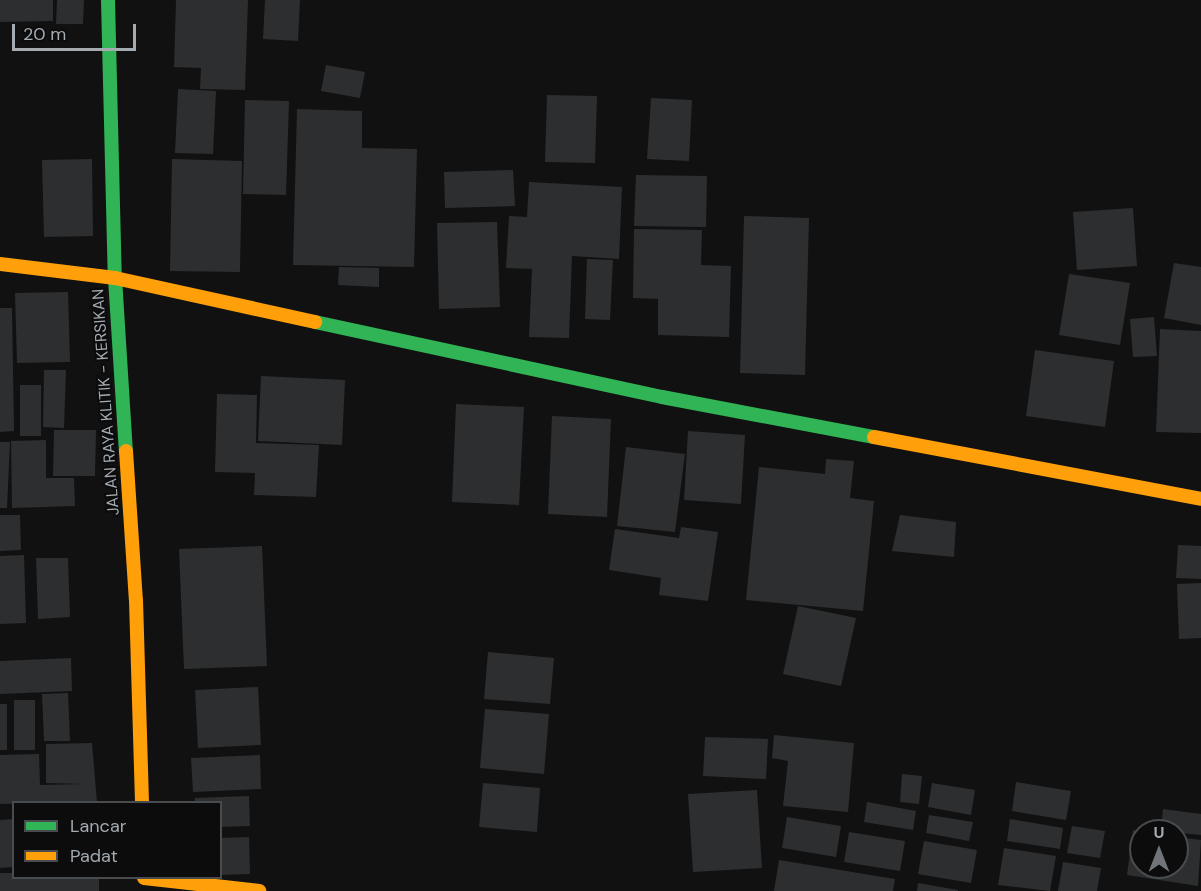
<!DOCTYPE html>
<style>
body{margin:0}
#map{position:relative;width:1201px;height:891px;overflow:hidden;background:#111112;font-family:"DM Sans",sans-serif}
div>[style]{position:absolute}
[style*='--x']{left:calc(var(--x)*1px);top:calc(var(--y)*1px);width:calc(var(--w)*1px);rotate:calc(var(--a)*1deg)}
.building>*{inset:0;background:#2d2e2f}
.fast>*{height:14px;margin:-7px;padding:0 7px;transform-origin:7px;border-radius:7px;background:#30b455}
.slow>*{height:14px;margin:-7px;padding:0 7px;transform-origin:7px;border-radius:7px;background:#ff9f0a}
span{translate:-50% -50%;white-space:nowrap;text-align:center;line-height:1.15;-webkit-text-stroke:4.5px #0c0c0d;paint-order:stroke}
.street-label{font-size:16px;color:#a4abb1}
.legend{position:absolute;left:12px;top:801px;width:210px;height:78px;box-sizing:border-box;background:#0c0c0d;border:2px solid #494c4f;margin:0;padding:8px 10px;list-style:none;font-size:18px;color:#a4abb1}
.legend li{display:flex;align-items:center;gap:12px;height:30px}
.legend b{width:30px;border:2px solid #494c4f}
.north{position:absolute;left:1129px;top:819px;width:60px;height:60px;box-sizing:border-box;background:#0c0c0d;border:2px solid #494c4f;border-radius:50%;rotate:0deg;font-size:16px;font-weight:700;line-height:24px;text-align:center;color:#a4abb1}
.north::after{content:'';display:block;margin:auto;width:21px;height:27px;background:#717579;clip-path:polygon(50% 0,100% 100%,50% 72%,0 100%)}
.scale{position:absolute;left:12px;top:24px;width:124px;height:27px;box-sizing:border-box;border:3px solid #a4abb1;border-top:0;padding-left:8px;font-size:18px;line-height:21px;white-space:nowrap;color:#a4abb1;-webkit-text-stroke:4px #0c0c0d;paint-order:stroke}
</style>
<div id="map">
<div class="building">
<i style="clip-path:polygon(0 0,53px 0,53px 21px,0 22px)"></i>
<i style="clip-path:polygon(57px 0,84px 0,83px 24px,56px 24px)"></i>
<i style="clip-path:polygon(176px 0,248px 0,245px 90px,200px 89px,201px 68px,174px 67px)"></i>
<i style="clip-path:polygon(265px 0,300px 0,298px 41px,263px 39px)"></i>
<i style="clip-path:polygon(326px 65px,365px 72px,360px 98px,321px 91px)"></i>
<i style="clip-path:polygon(178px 89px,216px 91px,213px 154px,175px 153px)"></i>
<i style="clip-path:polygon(547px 95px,597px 96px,595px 163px,545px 162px)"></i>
<i style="clip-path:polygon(651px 98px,692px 100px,689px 161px,647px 159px)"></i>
<i style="clip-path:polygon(245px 100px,289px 101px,286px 195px,243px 194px)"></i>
<i style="clip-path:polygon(297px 109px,362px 111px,362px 148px,417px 149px,414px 267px,293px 265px)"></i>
<i style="clip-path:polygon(92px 159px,93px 236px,44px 237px,42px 160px)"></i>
<i style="clip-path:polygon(172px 159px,242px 161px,240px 272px,170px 271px)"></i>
<i style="clip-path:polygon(513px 170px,515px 206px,445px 208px,444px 172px)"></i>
<i style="clip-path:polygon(636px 175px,707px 176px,706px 227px,634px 226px)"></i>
<i style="clip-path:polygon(529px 182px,622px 187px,619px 259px,572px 256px,569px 338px,529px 337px,532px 269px,506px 268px,509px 216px,527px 217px)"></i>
<i style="clip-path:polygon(1133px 208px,1137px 266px,1077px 270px,1073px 212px)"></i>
<i style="clip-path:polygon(744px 216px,809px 218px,805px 375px,740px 373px)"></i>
<i style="clip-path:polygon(497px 222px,500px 307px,439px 309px,437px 223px)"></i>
<i style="clip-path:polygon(634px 229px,702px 230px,701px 265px,731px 266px,729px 337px,658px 335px,658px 299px,633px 298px)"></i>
<i style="clip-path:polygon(587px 259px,613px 260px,610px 320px,585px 319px)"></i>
<i style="clip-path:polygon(1174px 263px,1201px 267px,1201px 325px,1164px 318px)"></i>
<i style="clip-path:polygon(339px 267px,379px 268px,379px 287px,338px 285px)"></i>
<i style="clip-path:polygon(1069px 274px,1130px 283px,1120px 345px,1059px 335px)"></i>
<i style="clip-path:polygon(68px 292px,70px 362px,17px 363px,15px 293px)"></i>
<i style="clip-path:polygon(0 308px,12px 308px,14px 431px,0 432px)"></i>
<i style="clip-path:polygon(1154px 317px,1157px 356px,1133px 357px,1130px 319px)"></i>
<i style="clip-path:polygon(1160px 329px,1201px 331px,1201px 433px,1156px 432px)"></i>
<i style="clip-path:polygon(1035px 350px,1114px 361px,1105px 427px,1026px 416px)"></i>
<i style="clip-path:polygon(44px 370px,66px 370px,64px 428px,43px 427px)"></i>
<i style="clip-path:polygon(261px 376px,345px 380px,342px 445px,258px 441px)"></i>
<i style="clip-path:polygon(20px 385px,41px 385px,41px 436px,20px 436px)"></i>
<i style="clip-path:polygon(217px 394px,257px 395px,256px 443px,319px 445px,316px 497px,254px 495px,255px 473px,215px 472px)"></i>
<i style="clip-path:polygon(456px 404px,524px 407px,519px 505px,452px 502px)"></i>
<i style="clip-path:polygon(552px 416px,611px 419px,607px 517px,548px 514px)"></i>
<i style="clip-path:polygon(54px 430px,96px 430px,95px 476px,53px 476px)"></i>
<i style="clip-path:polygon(688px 431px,745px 435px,741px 504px,684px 500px)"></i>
<i style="clip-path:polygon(46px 440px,46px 478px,74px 478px,75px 506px,12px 508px,11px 441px)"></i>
<i style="clip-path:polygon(0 442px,10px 442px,7px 508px,0 508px)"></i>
<i style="clip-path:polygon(626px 447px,685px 454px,675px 532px,617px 526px)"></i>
<i style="clip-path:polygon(826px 459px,854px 461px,850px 498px,874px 501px,863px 611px,746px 600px,759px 467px,825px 474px)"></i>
<i style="clip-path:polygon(0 515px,20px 515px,21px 550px,0 551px)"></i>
<i style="clip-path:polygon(900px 515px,956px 522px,954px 557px,892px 551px)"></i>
<i style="clip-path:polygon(681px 527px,718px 532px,708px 601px,659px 595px,661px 578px,609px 570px,615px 529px,679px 538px)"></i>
<i style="clip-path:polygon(1178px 545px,1201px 546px,1201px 579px,1176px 578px)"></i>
<i style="clip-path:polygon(262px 546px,267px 666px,184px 669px,179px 549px)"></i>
<i style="clip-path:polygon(24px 555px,26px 623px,0 624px,0 556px)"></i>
<i style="clip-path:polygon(36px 558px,68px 558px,70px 617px,38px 619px)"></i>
<i style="clip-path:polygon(1201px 583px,1201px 638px,1179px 639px,1177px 584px)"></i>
<i style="clip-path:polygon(798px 606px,856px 618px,841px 686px,783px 674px)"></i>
<i style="clip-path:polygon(488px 652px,554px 658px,550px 704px,484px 699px)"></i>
<i style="clip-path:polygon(71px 658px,72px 691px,0 694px,0 661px)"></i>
<i style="clip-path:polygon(258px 687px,261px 745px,198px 748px,195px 690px)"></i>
<i style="clip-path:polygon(68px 693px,70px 741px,44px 741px,42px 694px)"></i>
<i style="clip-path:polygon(14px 700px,35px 700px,35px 750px,14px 750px)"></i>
<i style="clip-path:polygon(0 704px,7px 704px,7px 750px,0 750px)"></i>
<i style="clip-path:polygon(485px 709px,549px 714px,544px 774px,480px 768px)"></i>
<i style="clip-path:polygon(774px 735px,854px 743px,848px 812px,783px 806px,788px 761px,772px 758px)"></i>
<i style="clip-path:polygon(705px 737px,768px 739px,766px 779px,703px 776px)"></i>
<i style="clip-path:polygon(92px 743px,97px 802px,0 804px,0 755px,39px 754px,40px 785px,85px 784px,46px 783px,46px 744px)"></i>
<i style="clip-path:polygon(260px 755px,261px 789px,193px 792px,191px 758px)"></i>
<i style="clip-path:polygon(902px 774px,922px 776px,919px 804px,900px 802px)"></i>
<i style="clip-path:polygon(1016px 782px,1071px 791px,1066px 820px,1012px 811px)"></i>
<i style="clip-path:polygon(483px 783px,540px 788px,537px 832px,479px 827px)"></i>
<i style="clip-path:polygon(932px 783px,975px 790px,971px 815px,928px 807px)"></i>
<i style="clip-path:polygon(757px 790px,762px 868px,693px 872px,688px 794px)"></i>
<i style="clip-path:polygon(249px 796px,250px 826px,220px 827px,220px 802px,195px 802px,195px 798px)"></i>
<i style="clip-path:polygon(867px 802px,916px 811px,913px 830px,864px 822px)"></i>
<i style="clip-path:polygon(1163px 809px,1201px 814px,1201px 835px,1161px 831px)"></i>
<i style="clip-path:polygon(929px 815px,973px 822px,969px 841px,926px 833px)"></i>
<i style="clip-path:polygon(787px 817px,841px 826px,836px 857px,782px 848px)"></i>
<i style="clip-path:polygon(14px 819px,14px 867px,0 868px,0 820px)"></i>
<i style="clip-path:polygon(1010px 819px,1063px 828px,1060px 849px,1007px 841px)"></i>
<i style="clip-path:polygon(1072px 826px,1105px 831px,1100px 858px,1067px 853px)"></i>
<i style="clip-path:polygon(1133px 830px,1141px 831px,1141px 867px,1177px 867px,1177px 837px,1201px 840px,1198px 886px,1127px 875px)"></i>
<i style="clip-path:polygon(849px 832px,905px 841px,900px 871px,844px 862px)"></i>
<i style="clip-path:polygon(249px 837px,250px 874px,220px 875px,220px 838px)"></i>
<i style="clip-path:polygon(924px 841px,977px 850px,971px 883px,918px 874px)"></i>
<i style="clip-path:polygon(1004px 848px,1056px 856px,1050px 891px,998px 885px)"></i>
<i style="clip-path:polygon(779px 860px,895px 879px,893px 891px,774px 891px)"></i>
<i style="clip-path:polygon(1063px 862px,1101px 868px,1097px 891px,1058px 891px)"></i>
<i style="clip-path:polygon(0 873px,14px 873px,14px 878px,99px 878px,99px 891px,0 891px)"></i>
<i style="clip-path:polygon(918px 883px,958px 890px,958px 891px,917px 891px)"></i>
</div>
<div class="fast">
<i style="--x:108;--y:0;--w:278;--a:88.6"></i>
<i style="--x:115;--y:278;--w:173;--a:86.4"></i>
<i style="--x:315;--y:322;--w:355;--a:12.2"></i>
<i style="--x:662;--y:397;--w:216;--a:10.7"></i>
</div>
<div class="slow">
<i style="--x:0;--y:264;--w:116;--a:6.9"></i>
<i style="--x:115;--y:278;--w:205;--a:12.4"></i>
<i style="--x:874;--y:437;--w:333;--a:10.7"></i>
<i style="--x:126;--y:451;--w:149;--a:86.2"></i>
<i style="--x:136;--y:600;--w:202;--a:88.3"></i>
<i style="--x:144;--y:878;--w:116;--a:6.4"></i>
</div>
<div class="street-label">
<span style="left:106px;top:402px;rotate:-94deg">JALAN RAYA KLITIK - KERSIKAN</span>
</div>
<ul class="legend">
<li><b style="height:8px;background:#30b455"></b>Lancar</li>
<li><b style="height:8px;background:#ff9f0a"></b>Padat</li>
</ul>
<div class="north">U</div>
<div class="scale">20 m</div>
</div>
